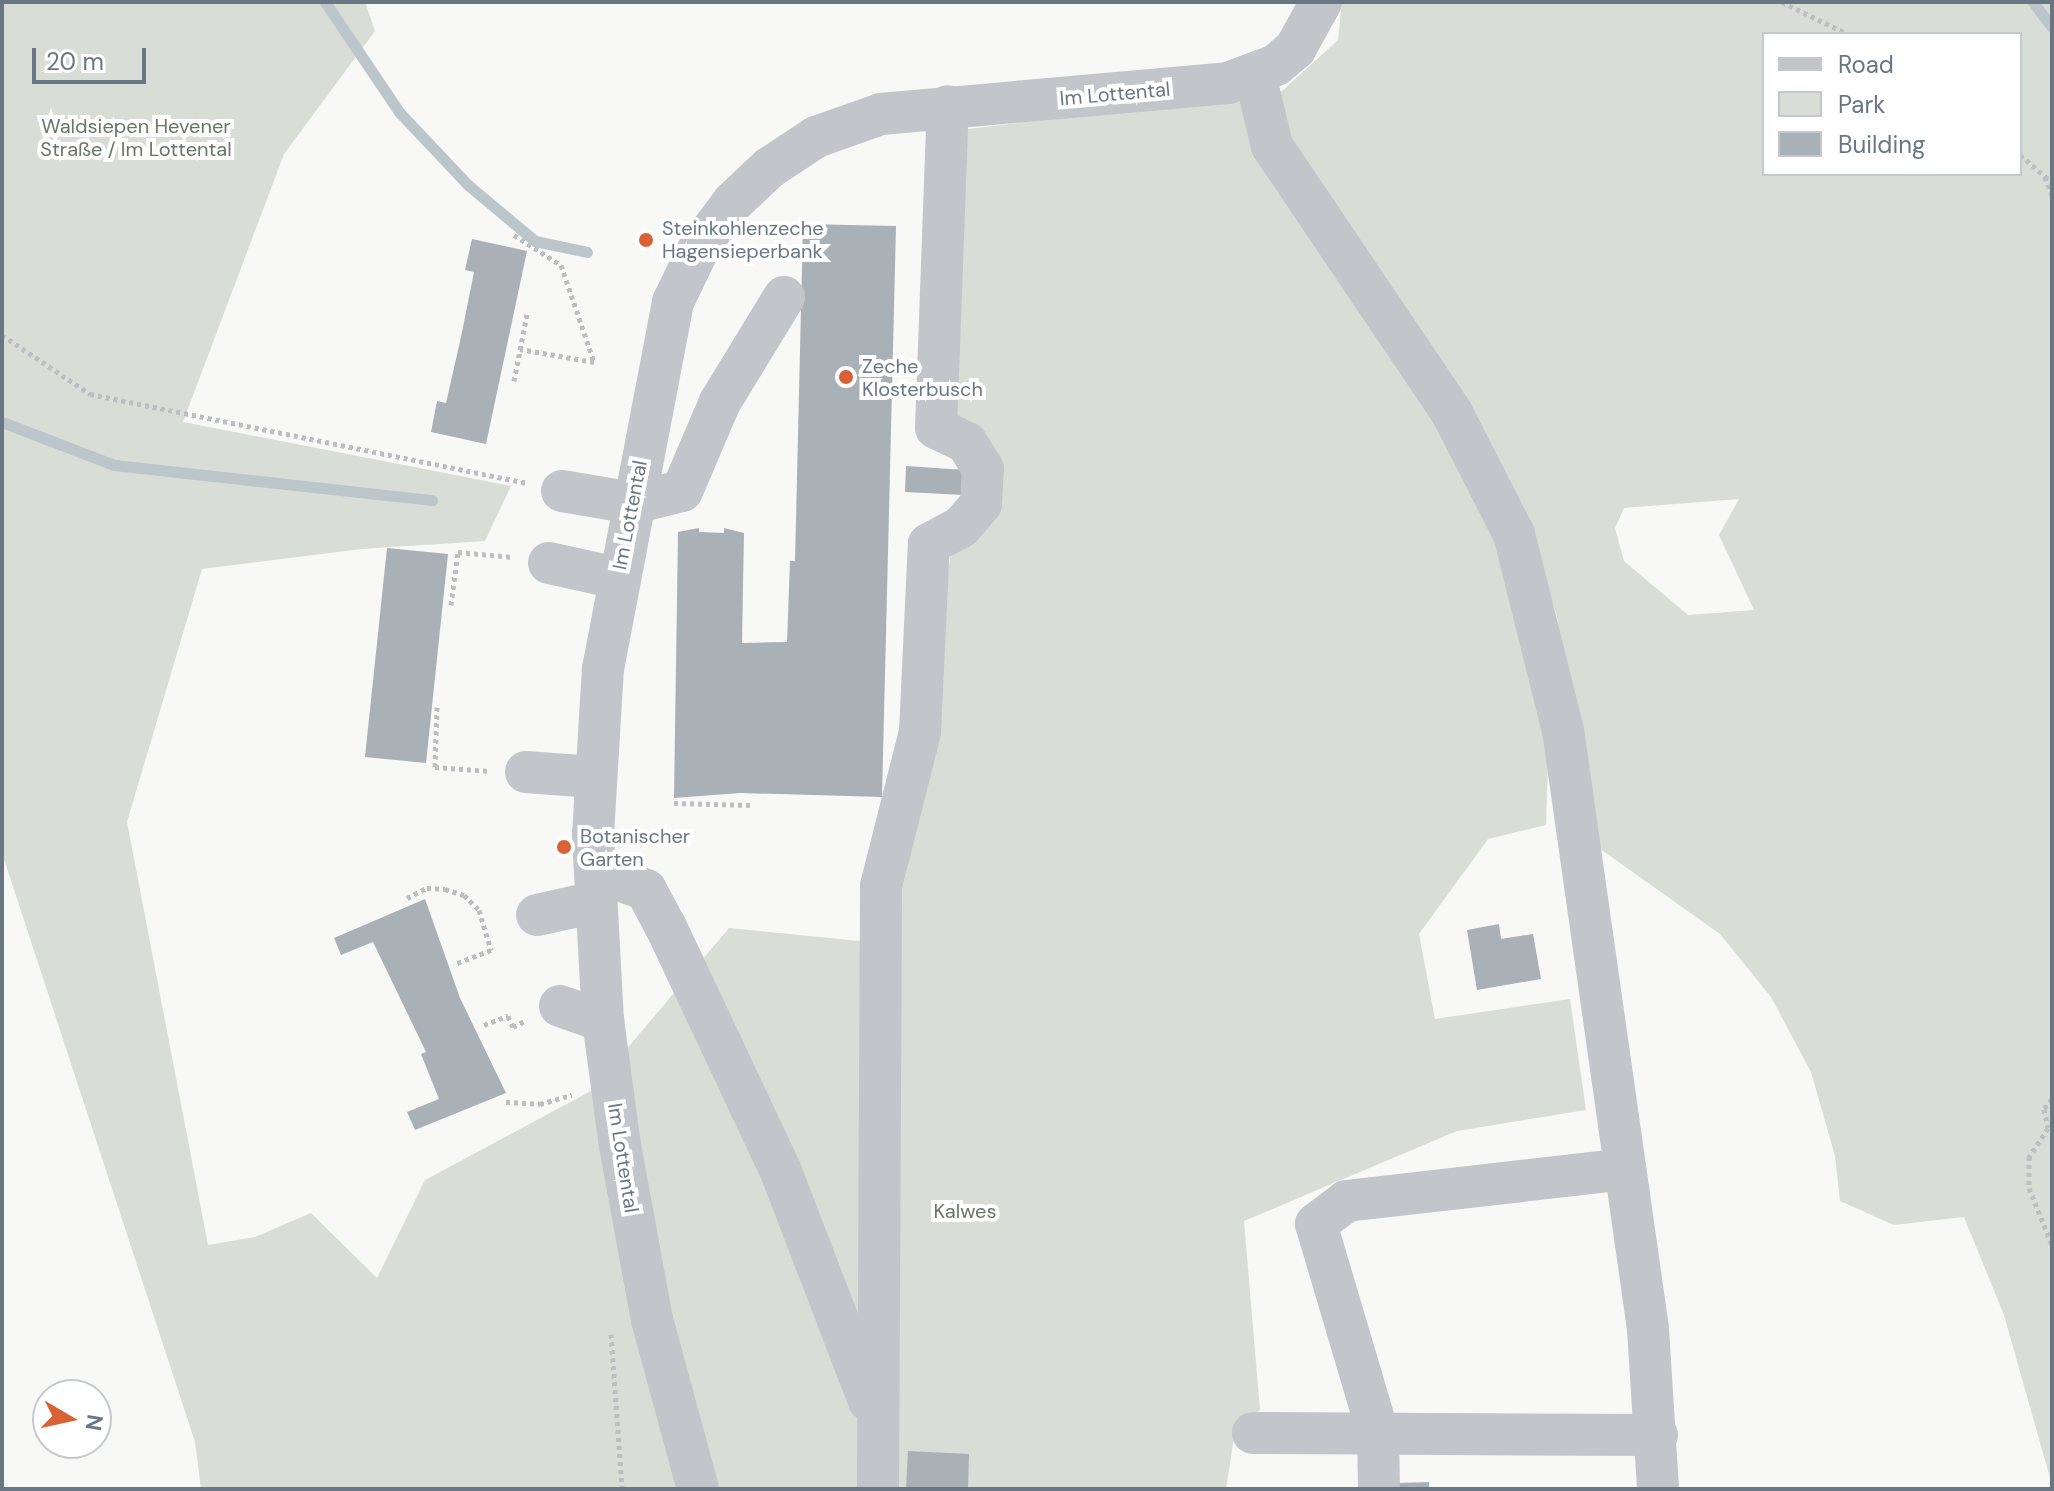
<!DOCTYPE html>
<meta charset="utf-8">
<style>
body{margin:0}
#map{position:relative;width:2054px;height:1491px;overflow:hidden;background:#f8f8f6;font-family:"DM Sans",sans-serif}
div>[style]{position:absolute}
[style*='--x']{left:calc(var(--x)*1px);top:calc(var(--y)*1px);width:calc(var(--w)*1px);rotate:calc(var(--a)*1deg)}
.green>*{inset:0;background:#d8ddd5}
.stream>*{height:11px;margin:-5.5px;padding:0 5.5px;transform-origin:5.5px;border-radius:5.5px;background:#bcc5ca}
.building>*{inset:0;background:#a9b0b6}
.path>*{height:5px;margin-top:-2.5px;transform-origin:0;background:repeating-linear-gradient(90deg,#bcbec1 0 4px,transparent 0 8px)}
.minor>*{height:42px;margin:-21px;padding:0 21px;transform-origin:21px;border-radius:21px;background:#c2c5c9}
.dots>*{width:22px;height:22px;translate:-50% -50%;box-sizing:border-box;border:4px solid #fff;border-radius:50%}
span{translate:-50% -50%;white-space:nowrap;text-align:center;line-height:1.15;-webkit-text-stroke:8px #fff;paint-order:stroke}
.street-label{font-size:20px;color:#697785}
.park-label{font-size:20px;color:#667763}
.poi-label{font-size:20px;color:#697785}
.left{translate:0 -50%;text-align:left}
.frame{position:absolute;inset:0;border:4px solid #697785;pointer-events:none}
.legend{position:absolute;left:1762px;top:32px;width:260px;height:144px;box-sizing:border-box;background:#fff;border:2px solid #c3c9ce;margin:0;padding:10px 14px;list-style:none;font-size:24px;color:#697785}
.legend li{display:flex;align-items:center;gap:16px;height:40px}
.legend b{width:40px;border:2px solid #c3c9ce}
.north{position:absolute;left:32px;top:1379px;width:80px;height:80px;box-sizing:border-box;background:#fff;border:2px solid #c3c9ce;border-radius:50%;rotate:99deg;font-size:22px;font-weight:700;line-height:32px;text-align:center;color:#697785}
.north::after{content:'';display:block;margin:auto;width:28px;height:36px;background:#d86136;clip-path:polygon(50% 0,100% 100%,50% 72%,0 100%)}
.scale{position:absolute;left:32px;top:48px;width:114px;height:36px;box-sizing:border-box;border:4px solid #697785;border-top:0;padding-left:10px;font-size:24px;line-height:28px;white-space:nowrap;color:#697785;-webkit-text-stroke:6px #fff;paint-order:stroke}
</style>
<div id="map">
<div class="green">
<i style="clip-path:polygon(evenodd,2px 2px,365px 2px,375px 31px,284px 154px,183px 422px,511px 486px,485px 541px,362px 549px,202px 569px,127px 822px,208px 1245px,255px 1237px,311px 1213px,377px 1278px,425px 1180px,591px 1091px,729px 928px,889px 944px,916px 830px,950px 558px,998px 495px,950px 417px,952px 131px,1282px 91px,1338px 40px,1342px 2px,2052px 2px,2052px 1485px,2004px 1315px,1964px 1217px,1894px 1225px,1840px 1201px,1835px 1156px,1811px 1072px,1771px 997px,1720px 934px,1596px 846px,1557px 617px,1522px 503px,1489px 508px,1549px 728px,1546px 825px,1488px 839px,1419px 934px,1435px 1019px,1570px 999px,1586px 1110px,1457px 1131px,1244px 1221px,1260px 1410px,1235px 1431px,1226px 1489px,201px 1489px,195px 1442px,2px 853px,2px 2px,1764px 34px,2020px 34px,2020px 174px,1764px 174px,1764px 34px,2px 2px,1739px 499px,1719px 535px,1754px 610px,1688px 615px,1624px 561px,1615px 528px,1624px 508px,1739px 499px)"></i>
</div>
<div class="stream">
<i style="--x:325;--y:2;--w:134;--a:56"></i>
<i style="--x:400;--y:113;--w:99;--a:46.6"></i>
<i style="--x:468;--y:185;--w:87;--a:39.9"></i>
<i style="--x:535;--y:241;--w:53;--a:11.9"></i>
<i style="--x:2033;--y:2;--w:31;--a:53"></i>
<i style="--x:2;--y:422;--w:120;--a:21"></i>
<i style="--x:114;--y:465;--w:320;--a:6.3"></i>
</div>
<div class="building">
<i style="clip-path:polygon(803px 224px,896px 226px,882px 797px,740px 793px,674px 798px,678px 532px,699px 528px,699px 532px,724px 533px,724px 528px,744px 533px,742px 643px,787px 642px,790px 561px,795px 561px)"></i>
<i style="clip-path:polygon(472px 239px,527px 251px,486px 444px,431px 432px,437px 401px,446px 403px,461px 337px,474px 272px,465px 270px)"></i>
<i style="clip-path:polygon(906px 466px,965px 470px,963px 495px,905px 492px)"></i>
<i style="clip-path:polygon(387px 548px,448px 554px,426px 763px,365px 757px)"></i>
<i style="clip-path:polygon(425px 899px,460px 998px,506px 1093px,415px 1130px,407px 1112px,439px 1099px,421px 1054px,426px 1052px,373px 942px,341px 955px,334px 938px)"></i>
<i style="clip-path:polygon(1499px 924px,1501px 939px,1533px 934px,1541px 979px,1477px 990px,1467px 930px)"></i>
<i style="clip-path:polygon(908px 1451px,969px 1454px,968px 1489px,906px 1489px)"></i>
<i style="clip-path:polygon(1429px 1482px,1429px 1489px,1395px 1489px,1395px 1483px)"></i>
</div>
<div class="path">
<i style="--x:1782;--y:2;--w:73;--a:25.9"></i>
<i style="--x:2020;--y:155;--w:42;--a:40.2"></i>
<i style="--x:2045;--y:177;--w:19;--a:69"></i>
<i style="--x:514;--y:235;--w:56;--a:32.6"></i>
<i style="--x:561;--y:265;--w:102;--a:71.2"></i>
<i style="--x:594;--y:362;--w:75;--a:-170"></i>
<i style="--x:2;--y:335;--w:106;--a:33.8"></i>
<i style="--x:90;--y:394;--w:445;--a:11.5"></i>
<i style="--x:514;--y:381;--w:68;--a:-79"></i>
<i style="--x:451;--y:605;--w:53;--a:-82.5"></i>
<i style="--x:458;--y:552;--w:55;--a:5.2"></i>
<i style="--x:437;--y:707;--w:60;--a:91.9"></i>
<i style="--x:435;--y:767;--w:54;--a:4.2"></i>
<i style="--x:674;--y:803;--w:78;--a:1.5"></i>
<i style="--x:407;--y:898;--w:22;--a:-27"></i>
<i style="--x:427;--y:888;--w:18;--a:3"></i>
<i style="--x:445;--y:889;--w:20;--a:18"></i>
<i style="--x:464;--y:895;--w:21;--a:45"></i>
<i style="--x:479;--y:910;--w:42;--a:73.3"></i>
<i style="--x:491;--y:950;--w:40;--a:159"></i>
<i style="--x:484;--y:1025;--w:26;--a:-21"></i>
<i style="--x:508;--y:1016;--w:12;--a:66"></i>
<i style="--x:513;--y:1027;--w:13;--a:-27"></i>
<i style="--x:2052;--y:1099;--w:13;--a:129"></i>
<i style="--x:2044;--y:1109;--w:19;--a:78"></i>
<i style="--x:2048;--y:1128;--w:35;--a:123"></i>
<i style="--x:2029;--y:1157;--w:31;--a:90"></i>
<i style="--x:2029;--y:1188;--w:61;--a:68"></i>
<i style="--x:506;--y:1102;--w:34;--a:3"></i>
<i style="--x:540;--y:1104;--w:33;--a:-16"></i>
<i style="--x:611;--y:1334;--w:155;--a:85.9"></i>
</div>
<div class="minor">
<i style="--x:1255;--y:75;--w:73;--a:76.5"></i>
<i style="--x:1272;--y:146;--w:322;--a:56"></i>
<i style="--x:1452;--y:413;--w:136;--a:62.9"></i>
<i style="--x:1514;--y:534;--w:202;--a:76"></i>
<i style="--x:1563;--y:730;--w:605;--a:81.92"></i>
<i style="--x:1648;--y:1329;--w:160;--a:86.4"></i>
<i style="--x:562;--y:491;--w:72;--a:9.6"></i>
<i style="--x:633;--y:503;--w:50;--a:-13.8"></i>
<i style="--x:682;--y:491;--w:97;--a:-66.9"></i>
<i style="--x:720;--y:402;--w:123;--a:-58.6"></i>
<i style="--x:549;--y:563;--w:70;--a:12.4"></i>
<i style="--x:526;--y:772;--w:68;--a:4.2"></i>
<i style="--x:595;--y:871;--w:54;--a:20.4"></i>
<i style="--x:646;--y:890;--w:40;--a:62"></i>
<i style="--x:665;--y:925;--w:270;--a:64.8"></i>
<i style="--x:780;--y:1169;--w:248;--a:69"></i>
<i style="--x:537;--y:915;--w:60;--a:-12.4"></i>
<i style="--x:560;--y:1006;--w:46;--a:19.2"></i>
<i style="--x:1253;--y:1433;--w:404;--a:0.3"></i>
<i style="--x:698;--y:1489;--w:175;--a:-105.2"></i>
<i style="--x:652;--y:1320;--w:177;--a:-100.4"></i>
<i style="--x:620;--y:1146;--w:126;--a:-97.7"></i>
<i style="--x:603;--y:1021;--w:186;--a:-93.1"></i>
<i style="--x:593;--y:835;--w:166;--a:-86.6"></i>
<i style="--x:603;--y:669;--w:374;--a:-79.2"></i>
<i style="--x:673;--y:302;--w:62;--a:-64.3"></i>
<i style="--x:700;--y:246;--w:55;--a:-53.1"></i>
<i style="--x:733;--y:202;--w:50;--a:-43.4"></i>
<i style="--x:769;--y:168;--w:56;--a:-33.4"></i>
<i style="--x:816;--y:137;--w:69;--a:-19.5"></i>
<i style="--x:881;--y:114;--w:348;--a:-5.1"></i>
<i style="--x:1228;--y:83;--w:51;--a:-20.6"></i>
<i style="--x:1276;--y:65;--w:25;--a:-40"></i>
<i style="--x:1295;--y:49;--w:54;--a:-61"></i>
<i style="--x:878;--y:1489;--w:603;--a:-89.71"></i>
<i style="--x:881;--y:886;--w:159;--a:-75.8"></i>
<i style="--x:920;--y:732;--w:188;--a:-87.3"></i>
<i style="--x:929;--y:544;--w:36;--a:-28"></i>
<i style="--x:961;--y:527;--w:30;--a:-49"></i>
<i style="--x:981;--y:504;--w:35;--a:-87"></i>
<i style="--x:983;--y:469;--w:31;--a:-122"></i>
<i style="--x:967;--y:443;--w:34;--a:-154"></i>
<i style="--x:936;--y:428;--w:322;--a:-87.9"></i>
<i style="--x:1379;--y:1489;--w:56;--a:-91"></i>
<i style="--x:1378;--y:1433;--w:218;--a:-106.5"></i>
<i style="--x:1316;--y:1224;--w:38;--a:-37"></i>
<i style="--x:1346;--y:1201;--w:281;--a:-6.5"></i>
</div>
<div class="dots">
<i style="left:646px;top:240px;background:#d86136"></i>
<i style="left:846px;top:377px;background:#d86136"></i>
<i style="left:564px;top:847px;background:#d86136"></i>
</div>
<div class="street-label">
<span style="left:1115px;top:94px;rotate:-5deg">Im Lottental</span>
<span style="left:630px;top:515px;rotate:-79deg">Im Lottental</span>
<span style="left:623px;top:1158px;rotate:81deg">Im Lottental</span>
</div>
<div class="park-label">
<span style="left:136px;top:138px">Waldsiepen Hevener<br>Straße / Im Lottental</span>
<span style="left:965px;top:1211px">Kalwes</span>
</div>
<div class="poi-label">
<span class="left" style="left:662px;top:240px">Steinkohlenzeche<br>Hagensieperbank</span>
<span class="left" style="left:862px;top:378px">Zeche<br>Klosterbusch</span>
<span class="left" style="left:580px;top:848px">Botanischer<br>Garten</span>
</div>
<div class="frame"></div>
<ul class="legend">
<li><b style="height:10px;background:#c2c5c9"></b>Road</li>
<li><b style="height:22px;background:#d8ddd5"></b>Park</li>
<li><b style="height:22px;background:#a9b0b6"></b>Building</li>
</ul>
<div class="north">N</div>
<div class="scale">20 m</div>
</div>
